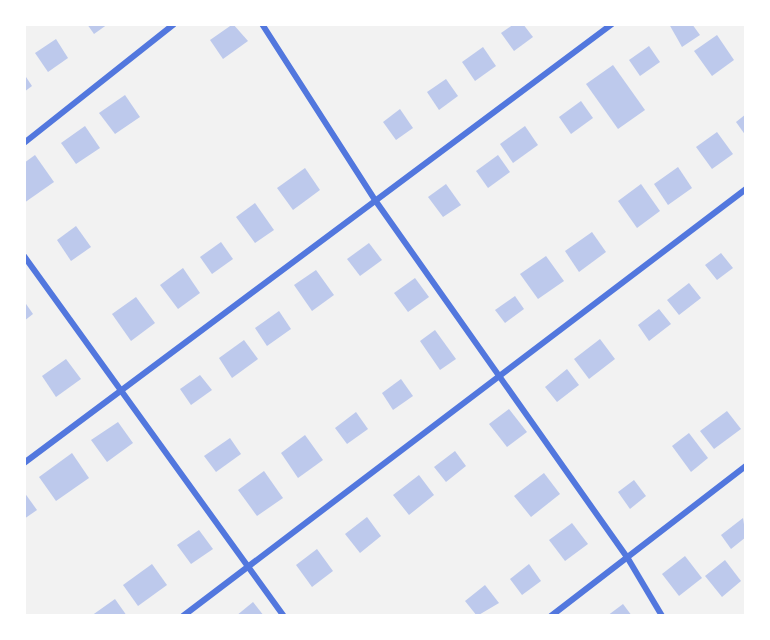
<!DOCTYPE html>
<style>
body{margin:0}
#map{position:relative;width:770px;height:640px;overflow:hidden;background:#f2f2f2;font-family:"Libre Baskerville",serif}
div>[style]{position:absolute}
[style*='--x']{left:calc(var(--x)*1px);top:calc(var(--y)*1px);width:calc(var(--w)*1px);rotate:calc(var(--a)*1deg)}
.building>*{inset:0;background:#bdc9ec}
.minor>*{height:6px;margin:-3px;padding:0 3px;transform-origin:3px;border-radius:3px;background:#5277de}
span{translate:-50% -50%;white-space:nowrap;text-align:center;line-height:1.15;-webkit-text-stroke:6px #fff;paint-order:stroke}
.frame{position:absolute;inset:0;border:26px solid #fff;pointer-events:none}
</style>
<div id="map">
<div class="building">
<i style="clip-path:polygon(87px 24px,108px 24px,94px 34px)"></i>
<i style="clip-path:polygon(233px 24px,248px 41px,223px 59px,210px 40px)"></i>
<i style="clip-path:polygon(514px 24px,523px 24px,533px 37px,514px 51px,501px 33px)"></i>
<i style="clip-path:polygon(669px 24px,692px 24px,700px 35px,682px 47px)"></i>
<i style="clip-path:polygon(717px 35px,734px 60px,712px 76px,694px 51px)"></i>
<i style="clip-path:polygon(56px 39px,68px 58px,48px 72px,35px 53px)"></i>
<i style="clip-path:polygon(649px 46px,660px 62px,640px 76px,629px 60px)"></i>
<i style="clip-path:polygon(483px 47px,496px 66px,475px 81px,462px 62px)"></i>
<i style="clip-path:polygon(613px 65px,645px 110px,618px 129px,586px 84px)"></i>
<i style="clip-path:polygon(24px 74px,32px 86px,24px 92px)"></i>
<i style="clip-path:polygon(446px 79px,458px 96px,439px 110px,427px 92px)"></i>
<i style="clip-path:polygon(125px 95px,140px 117px,115px 134px,99px 113px)"></i>
<i style="clip-path:polygon(581px 101px,593px 118px,571px 134px,559px 117px)"></i>
<i style="clip-path:polygon(400px 109px,413px 128px,396px 140px,383px 122px)"></i>
<i style="clip-path:polygon(746px 114px,746px 136px,736px 122px)"></i>
<i style="clip-path:polygon(85px 126px,100px 148px,76px 164px,61px 143px)"></i>
<i style="clip-path:polygon(525px 126px,538px 145px,513px 163px,500px 144px)"></i>
<i style="clip-path:polygon(717px 132px,733px 154px,712px 169px,696px 147px)"></i>
<i style="clip-path:polygon(35px 155px,54px 182px,24px 203px,24px 163px)"></i>
<i style="clip-path:polygon(498px 155px,510px 172px,488px 188px,476px 171px)"></i>
<i style="clip-path:polygon(678px 167px,692px 188px,668px 205px,654px 184px)"></i>
<i style="clip-path:polygon(305px 168px,320px 190px,293px 210px,277px 188px)"></i>
<i style="clip-path:polygon(446px 184px,461px 205px,443px 217px,428px 197px)"></i>
<i style="clip-path:polygon(641px 184px,660px 211px,637px 228px,618px 201px)"></i>
<i style="clip-path:polygon(255px 203px,274px 230px,255px 243px,236px 217px)"></i>
<i style="clip-path:polygon(76px 226px,91px 247px,71px 261px,57px 240px)"></i>
<i style="clip-path:polygon(592px 232px,606px 252px,579px 272px,565px 251px)"></i>
<i style="clip-path:polygon(221px 242px,233px 259px,212px 274px,200px 257px)"></i>
<i style="clip-path:polygon(369px 243px,382px 260px,360px 276px,347px 259px)"></i>
<i style="clip-path:polygon(721px 253px,733px 268px,717px 280px,705px 265px)"></i>
<i style="clip-path:polygon(546px 256px,564px 281px,538px 299px,520px 274px)"></i>
<i style="clip-path:polygon(183px 268px,200px 293px,178px 309px,160px 285px)"></i>
<i style="clip-path:polygon(316px 270px,334px 295px,312px 311px,294px 285px)"></i>
<i style="clip-path:polygon(415px 278px,429px 297px,408px 312px,394px 293px)"></i>
<i style="clip-path:polygon(689px 283px,701px 298px,679px 315px,667px 300px)"></i>
<i style="clip-path:polygon(515px 296px,524px 309px,505px 323px,495px 310px)"></i>
<i style="clip-path:polygon(136px 297px,155px 323px,131px 341px,112px 314px)"></i>
<i style="clip-path:polygon(24px 301px,33px 314px,24px 321px)"></i>
<i style="clip-path:polygon(659px 309px,671px 324px,649px 341px,638px 325px)"></i>
<i style="clip-path:polygon(279px 311px,291px 329px,267px 346px,255px 328px)"></i>
<i style="clip-path:polygon(435px 330px,456px 359px,440px 370px,420px 341px)"></i>
<i style="clip-path:polygon(600px 339px,615px 359px,589px 379px,574px 359px)"></i>
<i style="clip-path:polygon(244px 340px,258px 359px,232px 378px,219px 358px)"></i>
<i style="clip-path:polygon(66px 359px,81px 379px,56px 397px,42px 376px)"></i>
<i style="clip-path:polygon(567px 369px,579px 385px,557px 402px,545px 387px)"></i>
<i style="clip-path:polygon(200px 375px,212px 390px,191px 405px,180px 389px)"></i>
<i style="clip-path:polygon(401px 379px,413px 396px,393px 410px,382px 393px)"></i>
<i style="clip-path:polygon(509px 409px,527px 432px,507px 447px,489px 424px)"></i>
<i style="clip-path:polygon(727px 411px,741px 429px,714px 449px,700px 431px)"></i>
<i style="clip-path:polygon(356px 412px,368px 429px,347px 444px,335px 428px)"></i>
<i style="clip-path:polygon(118px 422px,133px 443px,107px 462px,91px 440px)"></i>
<i style="clip-path:polygon(689px 433px,708px 458px,691px 472px,672px 446px)"></i>
<i style="clip-path:polygon(305px 435px,323px 460px,298px 478px,281px 453px)"></i>
<i style="clip-path:polygon(230px 438px,241px 454px,216px 472px,204px 456px)"></i>
<i style="clip-path:polygon(455px 451px,466px 466px,446px 482px,434px 467px)"></i>
<i style="clip-path:polygon(72px 453px,89px 478px,56px 501px,39px 477px)"></i>
<i style="clip-path:polygon(264px 471px,283px 498px,257px 516px,238px 490px)"></i>
<i style="clip-path:polygon(544px 473px,560px 494px,531px 517px,514px 496px)"></i>
<i style="clip-path:polygon(419px 475px,434px 495px,409px 515px,393px 495px)"></i>
<i style="clip-path:polygon(634px 480px,646px 496px,630px 509px,618px 492px)"></i>
<i style="clip-path:polygon(24px 492px,37px 510px,24px 519px)"></i>
<i style="clip-path:polygon(367px 517px,381px 536px,360px 553px,345px 534px)"></i>
<i style="clip-path:polygon(743px 518px,746px 537px,731px 549px,721px 535px)"></i>
<i style="clip-path:polygon(572px 523px,588px 544px,565px 561px,549px 540px)"></i>
<i style="clip-path:polygon(199px 530px,213px 549px,191px 564px,177px 545px)"></i>
<i style="clip-path:polygon(317px 549px,333px 571px,312px 587px,296px 565px)"></i>
<i style="clip-path:polygon(685px 556px,702px 578px,679px 596px,662px 574px)"></i>
<i style="clip-path:polygon(725px 560px,741px 581px,722px 597px,705px 576px)"></i>
<i style="clip-path:polygon(152px 564px,167px 585px,138px 606px,123px 585px)"></i>
<i style="clip-path:polygon(529px 564px,541px 581px,522px 595px,510px 579px)"></i>
<i style="clip-path:polygon(485px 585px,499px 603px,477px 616px,465px 601px)"></i>
<i style="clip-path:polygon(115px 599px,127px 616px,91px 616px)"></i>
<i style="clip-path:polygon(253px 602px,264px 616px,236px 616px)"></i>
<i style="clip-path:polygon(623px 604px,632px 616px,607px 616px)"></i>
</div>
<div class="minor">
<i style="--x:262;--y:24;--w:209;--a:57.3"></i>
<i style="--x:375;--y:200;--w:437;--a:54.8"></i>
<i style="--x:627;--y:557;--w:69;--a:59.3"></i>
<i style="--x:24;--y:143;--w:191;--a:-38.4"></i>
<i style="--x:24;--y:256;--w:444;--a:54.2"></i>
<i style="--x:24;--y:463;--w:734;--a:-36.74"></i>
<i style="--x:183;--y:616;--w:707;--a:-37.18"></i>
<i style="--x:551;--y:616;--w:246;--a:-37.6"></i>
</div>
<div class="frame"></div>
</div>
